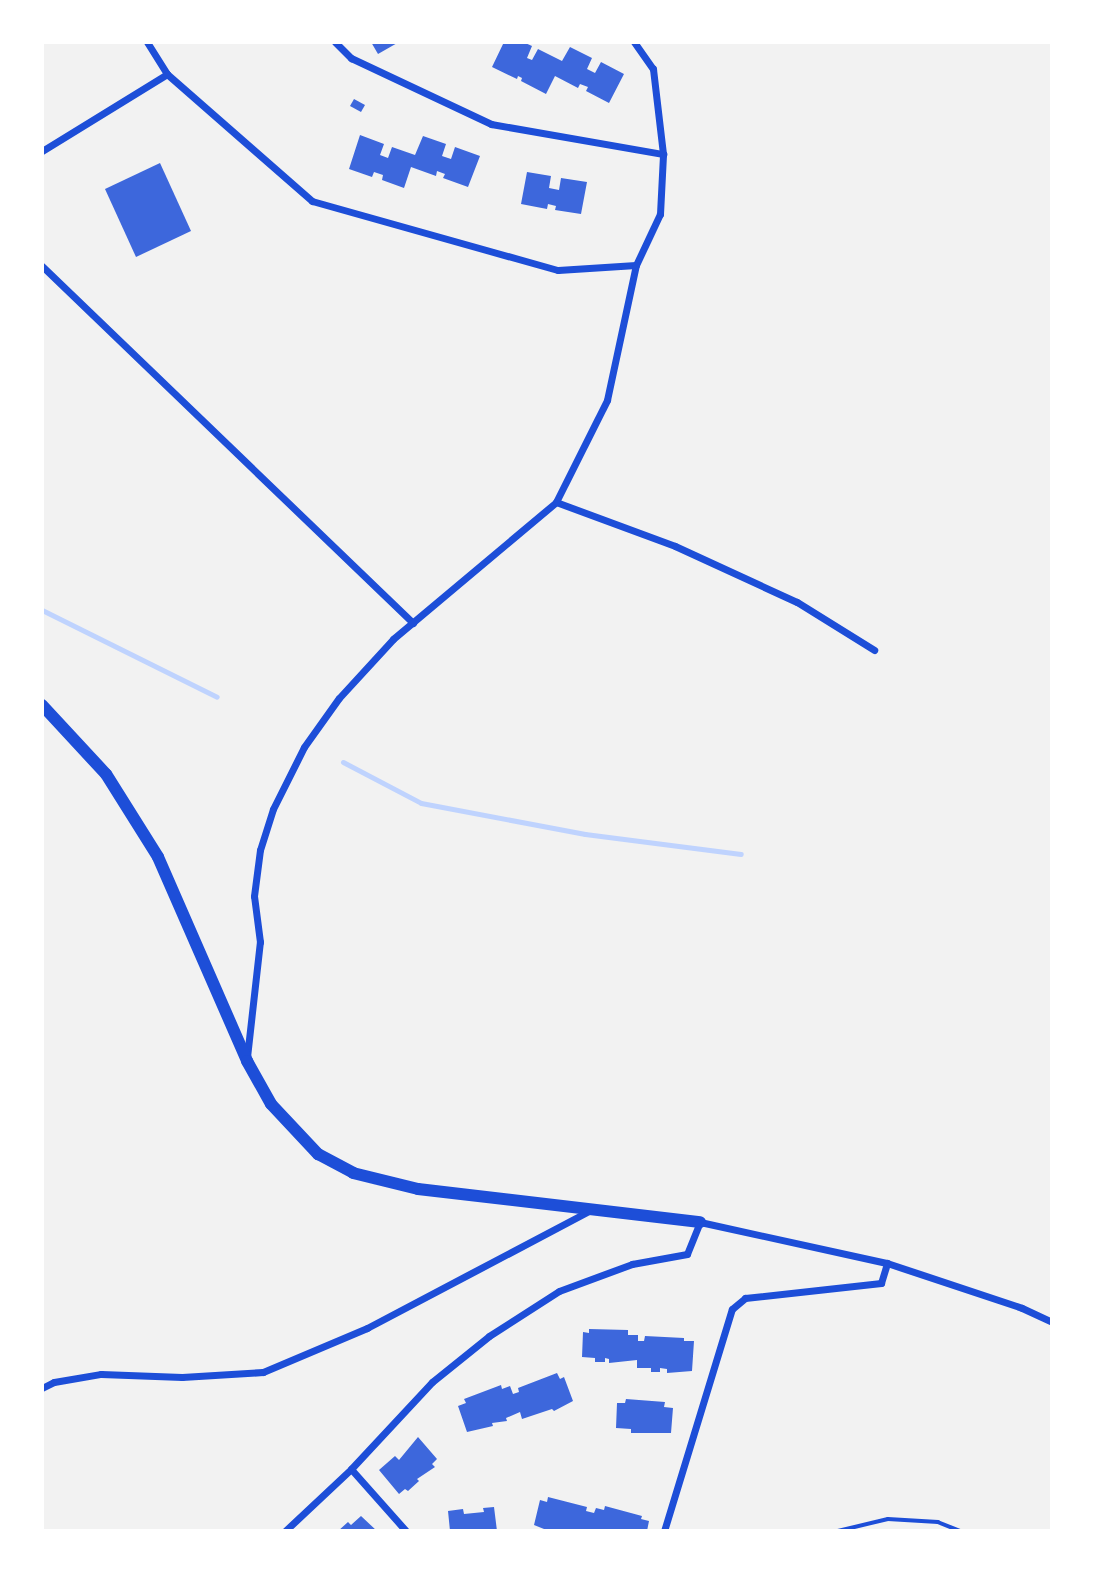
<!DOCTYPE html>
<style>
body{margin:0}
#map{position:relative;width:1094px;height:1573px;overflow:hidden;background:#f2f2f2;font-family:"DM Sans",sans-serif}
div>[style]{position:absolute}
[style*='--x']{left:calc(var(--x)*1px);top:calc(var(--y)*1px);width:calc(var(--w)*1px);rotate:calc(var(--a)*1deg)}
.stream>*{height:5px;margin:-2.5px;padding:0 2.5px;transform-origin:2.5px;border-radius:2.5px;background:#bfd3fe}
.building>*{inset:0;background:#3d67dc}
.path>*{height:3.5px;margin:-1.75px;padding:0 1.75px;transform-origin:1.75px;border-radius:1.75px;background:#1d4ed8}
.minor>*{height:7px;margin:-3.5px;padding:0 3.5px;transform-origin:3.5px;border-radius:3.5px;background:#1d4ed8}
.secondary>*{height:12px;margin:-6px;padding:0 6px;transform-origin:6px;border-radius:6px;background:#1d4ed8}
span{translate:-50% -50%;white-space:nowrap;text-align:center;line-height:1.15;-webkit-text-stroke:5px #fff;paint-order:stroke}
.frame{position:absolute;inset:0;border:44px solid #fff;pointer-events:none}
</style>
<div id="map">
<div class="stream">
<i style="--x:42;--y:610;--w:195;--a:26.4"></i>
<i style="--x:343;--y:762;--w:88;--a:27.7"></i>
<i style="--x:421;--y:803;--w:167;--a:10.7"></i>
<i style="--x:585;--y:834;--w:157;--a:7.3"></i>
</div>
<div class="building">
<i style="clip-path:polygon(371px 42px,399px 42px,378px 54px)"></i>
<i style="clip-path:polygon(504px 42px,523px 42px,532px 46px,527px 58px,532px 60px,538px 49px,562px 61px,570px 47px,592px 58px,587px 69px,595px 73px,601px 62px,624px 74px,609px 103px,586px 91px,588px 87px,580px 84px,578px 88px,555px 76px,546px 94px,521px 81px,522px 78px,518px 76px,517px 79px,492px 67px)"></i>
<i style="clip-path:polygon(354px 99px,365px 105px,361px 112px,350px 106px)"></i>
<i style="clip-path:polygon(360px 135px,384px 144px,380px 155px,388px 158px,392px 147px,415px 155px,423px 136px,446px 144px,442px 156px,451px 159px,455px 147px,480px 156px,468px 187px,443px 178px,445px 174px,437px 171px,436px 176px,411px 167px,404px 188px,382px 180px,383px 175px,374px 172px,372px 177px,349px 169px)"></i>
<i style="clip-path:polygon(160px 163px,191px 231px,136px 257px,105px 189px)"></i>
<i style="clip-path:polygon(527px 172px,551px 176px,549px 188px,559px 190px,561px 178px,587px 182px,581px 214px,555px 210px,556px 206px,548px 204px,547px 209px,521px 204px)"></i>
<i style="clip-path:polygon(589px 1329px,628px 1330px,628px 1335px,638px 1335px,638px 1341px,644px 1341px,645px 1336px,684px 1338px,684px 1341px,694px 1341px,692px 1371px,667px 1373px,667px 1369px,660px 1368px,660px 1372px,651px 1372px,651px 1368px,637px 1368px,637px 1360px,609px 1363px,609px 1359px,605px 1358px,605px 1362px,595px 1362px,595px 1358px,582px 1357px,583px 1332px,589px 1333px)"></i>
<i style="clip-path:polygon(557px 1373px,560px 1379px,564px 1377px,573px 1401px,554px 1411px,552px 1409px,522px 1419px,520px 1412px,506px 1418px,507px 1421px,492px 1423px,493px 1426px,467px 1432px,458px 1406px,466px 1403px,464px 1399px,501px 1385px,502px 1389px,510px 1386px,513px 1394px,519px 1392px,518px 1388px)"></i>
<i style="clip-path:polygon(626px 1399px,665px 1402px,664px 1407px,673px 1408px,671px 1433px,631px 1433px,631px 1429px,616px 1428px,617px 1403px,625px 1403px)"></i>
<i style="clip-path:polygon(418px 1437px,437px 1459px,432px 1464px,435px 1467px,417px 1479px,419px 1481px,408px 1491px,405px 1489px,399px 1494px,379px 1470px,395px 1456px,399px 1460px)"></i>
<i style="clip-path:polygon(548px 1497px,587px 1507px,586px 1511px,594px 1513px,596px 1508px,604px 1510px,605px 1506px,642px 1516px,641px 1519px,649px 1521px,647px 1531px,549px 1531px,534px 1525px,540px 1500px,547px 1502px)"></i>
<i style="clip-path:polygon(494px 1507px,497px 1531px,450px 1531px,448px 1511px,463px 1509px,464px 1514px,484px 1512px,483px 1508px)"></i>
<i style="clip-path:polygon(361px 1516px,377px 1531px,338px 1531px,348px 1522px,351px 1525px)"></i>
</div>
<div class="path">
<i style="--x:838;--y:1531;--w:51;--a:-13.5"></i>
<i style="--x:888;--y:1519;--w:50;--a:3.4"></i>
<i style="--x:938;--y:1522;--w:24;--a:22"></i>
</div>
<div class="minor">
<i style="--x:147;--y:42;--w:38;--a:58"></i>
<i style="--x:167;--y:74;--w:193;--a:41.2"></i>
<i style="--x:312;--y:201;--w:255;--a:15.7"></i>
<i style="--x:558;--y:270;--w:78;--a:-3.7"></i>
<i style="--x:335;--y:42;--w:23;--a:45"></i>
<i style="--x:351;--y:58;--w:155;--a:25.2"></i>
<i style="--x:491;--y:124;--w:175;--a:9.9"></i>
<i style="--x:42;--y:151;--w:147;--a:-31.6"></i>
<i style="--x:42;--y:266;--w:515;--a:43.9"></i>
<i style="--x:556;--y:502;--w:127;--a:20.3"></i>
<i style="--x:675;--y:546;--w:134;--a:24.7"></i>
<i style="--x:797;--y:602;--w:91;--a:31.9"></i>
<i style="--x:247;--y:1057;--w:116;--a:-83.6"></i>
<i style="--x:260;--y:942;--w:46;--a:-97.4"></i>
<i style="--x:254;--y:896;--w:46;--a:-82.6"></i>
<i style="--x:260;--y:850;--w:43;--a:-72.4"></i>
<i style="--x:273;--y:809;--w:69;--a:-63.4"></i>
<i style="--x:304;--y:747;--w:60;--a:-54.5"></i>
<i style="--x:339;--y:698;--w:80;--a:-47.5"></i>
<i style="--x:393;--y:639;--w:213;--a:-40"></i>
<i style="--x:556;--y:502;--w:114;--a:-63.4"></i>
<i style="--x:607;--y:400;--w:138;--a:-77.9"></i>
<i style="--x:636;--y:265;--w:56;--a:-64.8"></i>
<i style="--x:660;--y:214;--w:60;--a:-87.1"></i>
<i style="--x:663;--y:154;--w:86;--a:-96.7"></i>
<i style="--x:653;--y:69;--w:33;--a:-125"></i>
<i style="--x:42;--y:1388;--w:13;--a:-27"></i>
<i style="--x:54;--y:1382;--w:48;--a:-9.7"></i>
<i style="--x:101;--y:1374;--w:81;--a:2.1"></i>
<i style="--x:182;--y:1377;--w:81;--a:-3.5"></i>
<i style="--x:263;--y:1372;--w:113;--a:-22.9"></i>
<i style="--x:367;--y:1328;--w:253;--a:-27.8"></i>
<i style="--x:351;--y:1469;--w:83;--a:48.4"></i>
<i style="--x:285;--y:1531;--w:91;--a:-43.2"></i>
<i style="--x:351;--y:1469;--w:119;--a:-47"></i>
<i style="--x:432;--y:1382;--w:73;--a:-38.9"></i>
<i style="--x:489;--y:1336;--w:83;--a:-32.7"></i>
<i style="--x:559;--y:1291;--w:78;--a:-20.3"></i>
<i style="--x:632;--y:1264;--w:56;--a:-10.3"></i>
<i style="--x:687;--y:1254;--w:35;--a:-68"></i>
<i style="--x:700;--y:1222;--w:191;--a:12.4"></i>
<i style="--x:887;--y:1263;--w:142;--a:18.4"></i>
<i style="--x:1022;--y:1308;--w:33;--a:25"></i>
<i style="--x:664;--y:1531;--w:232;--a:-73"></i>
<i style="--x:732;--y:1309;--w:17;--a:-40"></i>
<i style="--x:745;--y:1298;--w:137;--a:-6.3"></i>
<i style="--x:881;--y:1283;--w:21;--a:-73"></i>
</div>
<div class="secondary">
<i style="--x:42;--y:705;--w:94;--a:47.2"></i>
<i style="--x:106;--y:774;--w:98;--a:57.9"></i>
<i style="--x:158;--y:857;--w:223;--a:66.4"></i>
<i style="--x:247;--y:1061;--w:49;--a:60.8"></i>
<i style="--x:271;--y:1104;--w:69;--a:46.8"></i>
<i style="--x:318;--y:1154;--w:40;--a:28"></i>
<i style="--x:353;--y:1173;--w:67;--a:13.8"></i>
<i style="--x:418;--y:1189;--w:284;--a:6.7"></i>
</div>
<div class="frame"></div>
</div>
